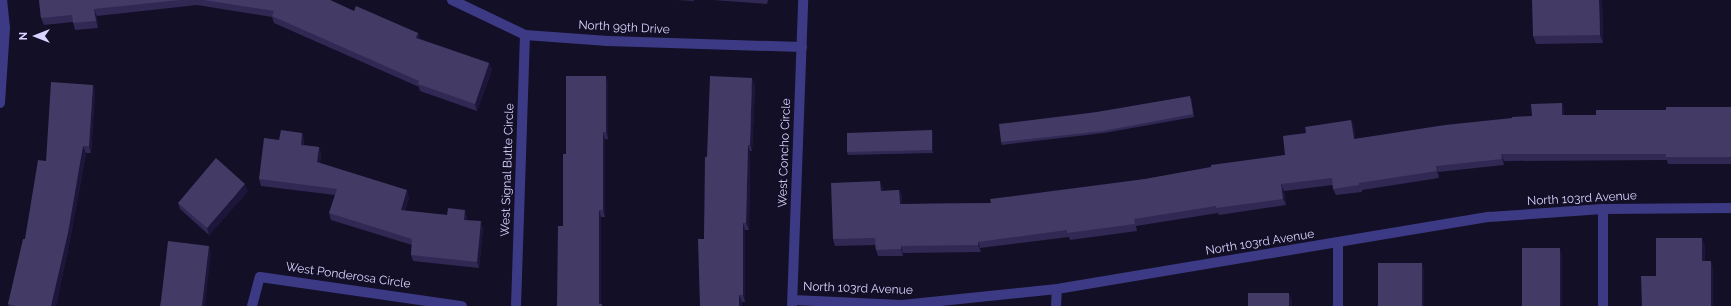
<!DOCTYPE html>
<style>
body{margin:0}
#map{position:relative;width:1731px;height:306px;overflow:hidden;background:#130f26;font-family:Raleway,sans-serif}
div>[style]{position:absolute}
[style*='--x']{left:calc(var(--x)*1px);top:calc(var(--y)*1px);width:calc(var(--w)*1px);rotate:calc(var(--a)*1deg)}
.minor>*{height:10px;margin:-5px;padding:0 5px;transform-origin:5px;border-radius:5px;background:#3d3a85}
.wall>*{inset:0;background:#312854}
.shaded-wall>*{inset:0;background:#1d163a}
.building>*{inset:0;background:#433a66}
span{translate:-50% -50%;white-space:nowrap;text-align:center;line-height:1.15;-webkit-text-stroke:3.5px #130f26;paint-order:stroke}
.street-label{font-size:12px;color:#d9d4ff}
.north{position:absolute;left:16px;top:16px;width:40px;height:40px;-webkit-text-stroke:3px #130f26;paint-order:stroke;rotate:270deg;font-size:11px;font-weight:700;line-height:16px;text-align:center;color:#d9d4ff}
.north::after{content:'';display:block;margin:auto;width:14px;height:18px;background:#d9d4ff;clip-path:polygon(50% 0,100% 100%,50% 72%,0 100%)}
</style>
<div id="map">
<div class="minor">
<i style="--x:452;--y:0;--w:81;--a:25.6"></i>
<i style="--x:525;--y:35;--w:83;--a:4.1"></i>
<i style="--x:608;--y:41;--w:194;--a:1.8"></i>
<i style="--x:0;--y:103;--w:75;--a:-86.2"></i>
<i style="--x:5;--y:28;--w:28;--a:-96"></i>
<i style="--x:1603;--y:209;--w:97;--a:90"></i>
<i style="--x:793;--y:300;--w:109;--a:2.6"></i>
<i style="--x:902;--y:305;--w:156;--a:-5.9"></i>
<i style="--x:1057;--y:289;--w:438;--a:-9.5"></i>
<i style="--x:1489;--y:217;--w:114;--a:-4"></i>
<i style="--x:1603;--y:209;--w:128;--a:-0.4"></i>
<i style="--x:252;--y:306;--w:30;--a:-75"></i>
<i style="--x:260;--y:277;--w:204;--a:8.2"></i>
<i style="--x:516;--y:306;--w:271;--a:-88.1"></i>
<i style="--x:792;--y:306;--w:306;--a:-87.9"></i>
<i style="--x:1056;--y:306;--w:17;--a:-87"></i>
<i style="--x:1338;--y:306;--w:63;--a:-90"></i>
</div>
<div class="wall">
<i style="clip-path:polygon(39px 0,330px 0,354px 11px,418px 33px,420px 39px,489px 63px,492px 70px,477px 111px,420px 91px,419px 87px,274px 23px,272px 17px,197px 5px,97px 16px,98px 28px,75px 30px,73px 22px,44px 25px,41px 18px)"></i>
<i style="clip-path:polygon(676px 0,694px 0,694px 1px)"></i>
<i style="clip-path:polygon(713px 0,768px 0,767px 4px)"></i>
<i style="clip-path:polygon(1602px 0,1603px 43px,1536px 44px,1533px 36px)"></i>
<i style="clip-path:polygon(608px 83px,608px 139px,605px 139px,605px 217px,601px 217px,557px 306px,563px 226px,566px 154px)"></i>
<i style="clip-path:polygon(755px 84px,752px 151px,750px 151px,749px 230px,745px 230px,745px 302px,742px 302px,742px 306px,700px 306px,704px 239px,707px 157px)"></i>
<i style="clip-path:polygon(93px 85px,95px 92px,91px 153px,86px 153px,70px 240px,56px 306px,9px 306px,8px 304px,46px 161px)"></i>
<i style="clip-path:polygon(1191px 98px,1194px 117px,1104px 133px,1002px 145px,1001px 142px,1097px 112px)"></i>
<i style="clip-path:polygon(1562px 103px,1564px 110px,1564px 115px,1596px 115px,1666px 110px,1731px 107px,1731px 164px,1668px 164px,1667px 160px,1504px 161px,1504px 165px,1438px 172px,1439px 178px,1362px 190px,1362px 192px,1336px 195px,1333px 189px,1333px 185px,1284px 191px,1286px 205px,1219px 215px,1218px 213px,1136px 226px,1137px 231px,1070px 240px,1069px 237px,980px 248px,981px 252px,903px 253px,903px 256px,878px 256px,876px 250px,875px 245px,835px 246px,833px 239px,883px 188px,883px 191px,899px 190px,902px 197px,902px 204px,991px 203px,1145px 179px,1285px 155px,1306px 133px,1351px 120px,1354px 127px,1355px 139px,1532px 116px)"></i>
<i style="clip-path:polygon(302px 133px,304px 140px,304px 145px,319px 147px,321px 154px,320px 163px,409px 197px,405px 211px,467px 217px,467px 220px,483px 228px,479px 268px,413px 261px,411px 255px,412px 245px,331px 220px,329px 213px,335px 195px,261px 186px,259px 179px,279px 140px)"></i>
<i style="clip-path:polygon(933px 133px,933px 153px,848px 155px,847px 152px)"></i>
<i style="clip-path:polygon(248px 191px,209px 235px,180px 209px,178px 203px)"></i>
</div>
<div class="shaded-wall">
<i style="clip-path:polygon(1599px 0,1602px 0,1603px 43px,1600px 35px)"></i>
<i style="clip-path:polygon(94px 9px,97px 16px,98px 28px,96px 21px)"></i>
<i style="clip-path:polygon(418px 33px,421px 40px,416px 38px)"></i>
<i style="clip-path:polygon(489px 63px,492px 70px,477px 111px,475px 104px)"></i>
<i style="clip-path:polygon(606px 76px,608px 83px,608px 139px,606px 132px)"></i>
<i style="clip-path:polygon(752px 78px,755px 84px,752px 151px,750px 145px)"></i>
<i style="clip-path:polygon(93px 85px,95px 92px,91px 153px,89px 146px)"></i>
<i style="clip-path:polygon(1562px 103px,1564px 110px,1565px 122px,1562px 115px)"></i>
<i style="clip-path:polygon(1351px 120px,1354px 127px,1356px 146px,1354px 139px)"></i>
<i style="clip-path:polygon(932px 130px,933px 133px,933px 153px,932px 150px)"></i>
<i style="clip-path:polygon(603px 132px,605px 139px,605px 217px,603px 210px)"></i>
<i style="clip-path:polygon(302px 133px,304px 140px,303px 151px,301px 145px)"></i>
<i style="clip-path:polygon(748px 145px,750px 151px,749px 230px,746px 223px)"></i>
<i style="clip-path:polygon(83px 146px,86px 153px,70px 240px,56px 306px,51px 306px)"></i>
<i style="clip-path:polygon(319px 147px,321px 154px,319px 169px,317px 162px)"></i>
<i style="clip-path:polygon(1501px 154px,1504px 161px,1504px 165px,1502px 159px)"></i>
<i style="clip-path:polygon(1436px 166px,1438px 172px,1439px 178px,1437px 171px)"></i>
<i style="clip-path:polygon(880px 181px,883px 188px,883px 198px,881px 191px)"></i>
<i style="clip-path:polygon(245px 184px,248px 191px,209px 235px,207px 228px)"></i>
<i style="clip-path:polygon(1281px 184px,1284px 191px,1286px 205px,1283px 199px)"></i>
<i style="clip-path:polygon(407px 190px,409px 197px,403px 217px,401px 210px)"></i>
<i style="clip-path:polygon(899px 190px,902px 197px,902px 211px,900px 204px)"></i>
<i style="clip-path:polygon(465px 210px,467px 217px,467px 226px,464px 220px)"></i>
<i style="clip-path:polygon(599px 210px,601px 217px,601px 306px,599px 304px)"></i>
<i style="clip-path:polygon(481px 221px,483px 228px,479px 268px,477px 262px)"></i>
<i style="clip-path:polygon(743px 223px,745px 230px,745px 302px,743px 295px)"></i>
<i style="clip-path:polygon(1702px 238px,1705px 245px,1705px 268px,1702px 261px)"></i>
<i style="clip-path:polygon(978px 242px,980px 248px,981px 252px,978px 245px)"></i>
<i style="clip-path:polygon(209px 246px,211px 253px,205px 306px,202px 306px)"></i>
<i style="clip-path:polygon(901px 246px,903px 253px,903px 256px,901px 249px)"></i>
<i style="clip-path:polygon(1560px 248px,1562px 255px,1562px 306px,1560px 306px)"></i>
<i style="clip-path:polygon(1711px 261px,1713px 268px,1713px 306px,1711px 306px)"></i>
<i style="clip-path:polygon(1422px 263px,1424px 270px,1424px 306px,1422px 306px)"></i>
<i style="clip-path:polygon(1289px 293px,1292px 300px,1292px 306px,1289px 306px)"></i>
<i style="clip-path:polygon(739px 295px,742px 302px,742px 306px,739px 306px)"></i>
</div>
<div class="building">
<i style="clip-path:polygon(39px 0,180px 0,94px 9px,96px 21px,73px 23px,72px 15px,41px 18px)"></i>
<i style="clip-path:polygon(204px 0,330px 0,354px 11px,356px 6px,418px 33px,416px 38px,489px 63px,475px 104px,418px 84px,419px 81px,272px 16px,274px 11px)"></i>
<i style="clip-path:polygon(1532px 0,1599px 0,1600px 35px,1533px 36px)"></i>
<i style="clip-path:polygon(566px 76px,606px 76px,606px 132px,603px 132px,603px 210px,599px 210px,599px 304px,602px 304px,602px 306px,557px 306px,558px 226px,563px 226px,563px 154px,566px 154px)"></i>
<i style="clip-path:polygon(710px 76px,752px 78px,750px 145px,748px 145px,746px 223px,743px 223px,743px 295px,739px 295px,739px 306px,700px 306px,698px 239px,704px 239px,705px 157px,707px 157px)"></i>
<i style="clip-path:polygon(51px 82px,93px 85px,89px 146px,83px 146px,68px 233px,51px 306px,16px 306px,8px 304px,23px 239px,25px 239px,38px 160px,46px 161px)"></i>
<i style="clip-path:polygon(1190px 96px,1193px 114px,1103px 131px,1001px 142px,999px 124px,1097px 112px)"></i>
<i style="clip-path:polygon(1562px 103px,1562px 115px,1596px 115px,1596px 110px,1666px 110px,1666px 107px,1731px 107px,1731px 157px,1666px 157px,1666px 154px,1501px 154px,1502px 159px,1436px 166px,1437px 171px,1359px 183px,1359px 185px,1333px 189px,1332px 178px,1281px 184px,1283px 199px,1216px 208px,1216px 206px,1134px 219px,1135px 224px,1067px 233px,1067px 230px,978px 242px,978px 245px,901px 246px,901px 249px,876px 250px,875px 238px,833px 239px,831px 183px,880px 181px,881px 191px,899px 190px,900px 204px,991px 203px,990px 199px,1145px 179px,1211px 167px,1211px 165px,1285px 155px,1283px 136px,1306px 133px,1305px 127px,1351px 120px,1354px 139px,1445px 125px,1512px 118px,1512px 117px,1532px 116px,1531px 104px)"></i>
<i style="clip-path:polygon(281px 130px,302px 133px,301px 145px,319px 147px,317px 162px,407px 190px,401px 210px,447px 215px,448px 208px,465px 210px,464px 220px,481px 221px,477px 262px,411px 255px,412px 239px,329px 213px,337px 189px,259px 179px,264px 138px,279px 140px)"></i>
<i style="clip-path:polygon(932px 130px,932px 150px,847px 152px,847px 133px)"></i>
<i style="clip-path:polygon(216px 158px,245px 184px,207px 228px,178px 203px)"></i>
<i style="clip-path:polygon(1656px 238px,1702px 238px,1702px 261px,1711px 261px,1711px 306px,1642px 306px,1641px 276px,1656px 276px)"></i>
<i style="clip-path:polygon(168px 241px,209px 246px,202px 306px,160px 306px,161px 301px)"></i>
<i style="clip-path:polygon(1522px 248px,1560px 248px,1560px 306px,1522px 306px)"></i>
<i style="clip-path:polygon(1378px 263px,1422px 263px,1422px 306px,1378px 306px)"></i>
<i style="clip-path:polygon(1248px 293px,1289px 293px,1289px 306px,1248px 306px)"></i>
</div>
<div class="street-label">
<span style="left:624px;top:28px;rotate:3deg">North 99th Drive</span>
<span style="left:785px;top:153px;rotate:-88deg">West Concho Circle</span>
<span style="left:508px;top:170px;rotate:-88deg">West Signal Butte Circle</span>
<span style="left:1582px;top:199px;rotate:-3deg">North 103rd Avenue</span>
<span style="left:1260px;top:243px;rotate:-9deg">North 103rd Avenue</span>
<span style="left:348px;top:276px;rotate:8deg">West Ponderosa Circle</span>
<span style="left:858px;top:289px;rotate:2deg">North 103rd Avenue</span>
</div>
<div class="north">N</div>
</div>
